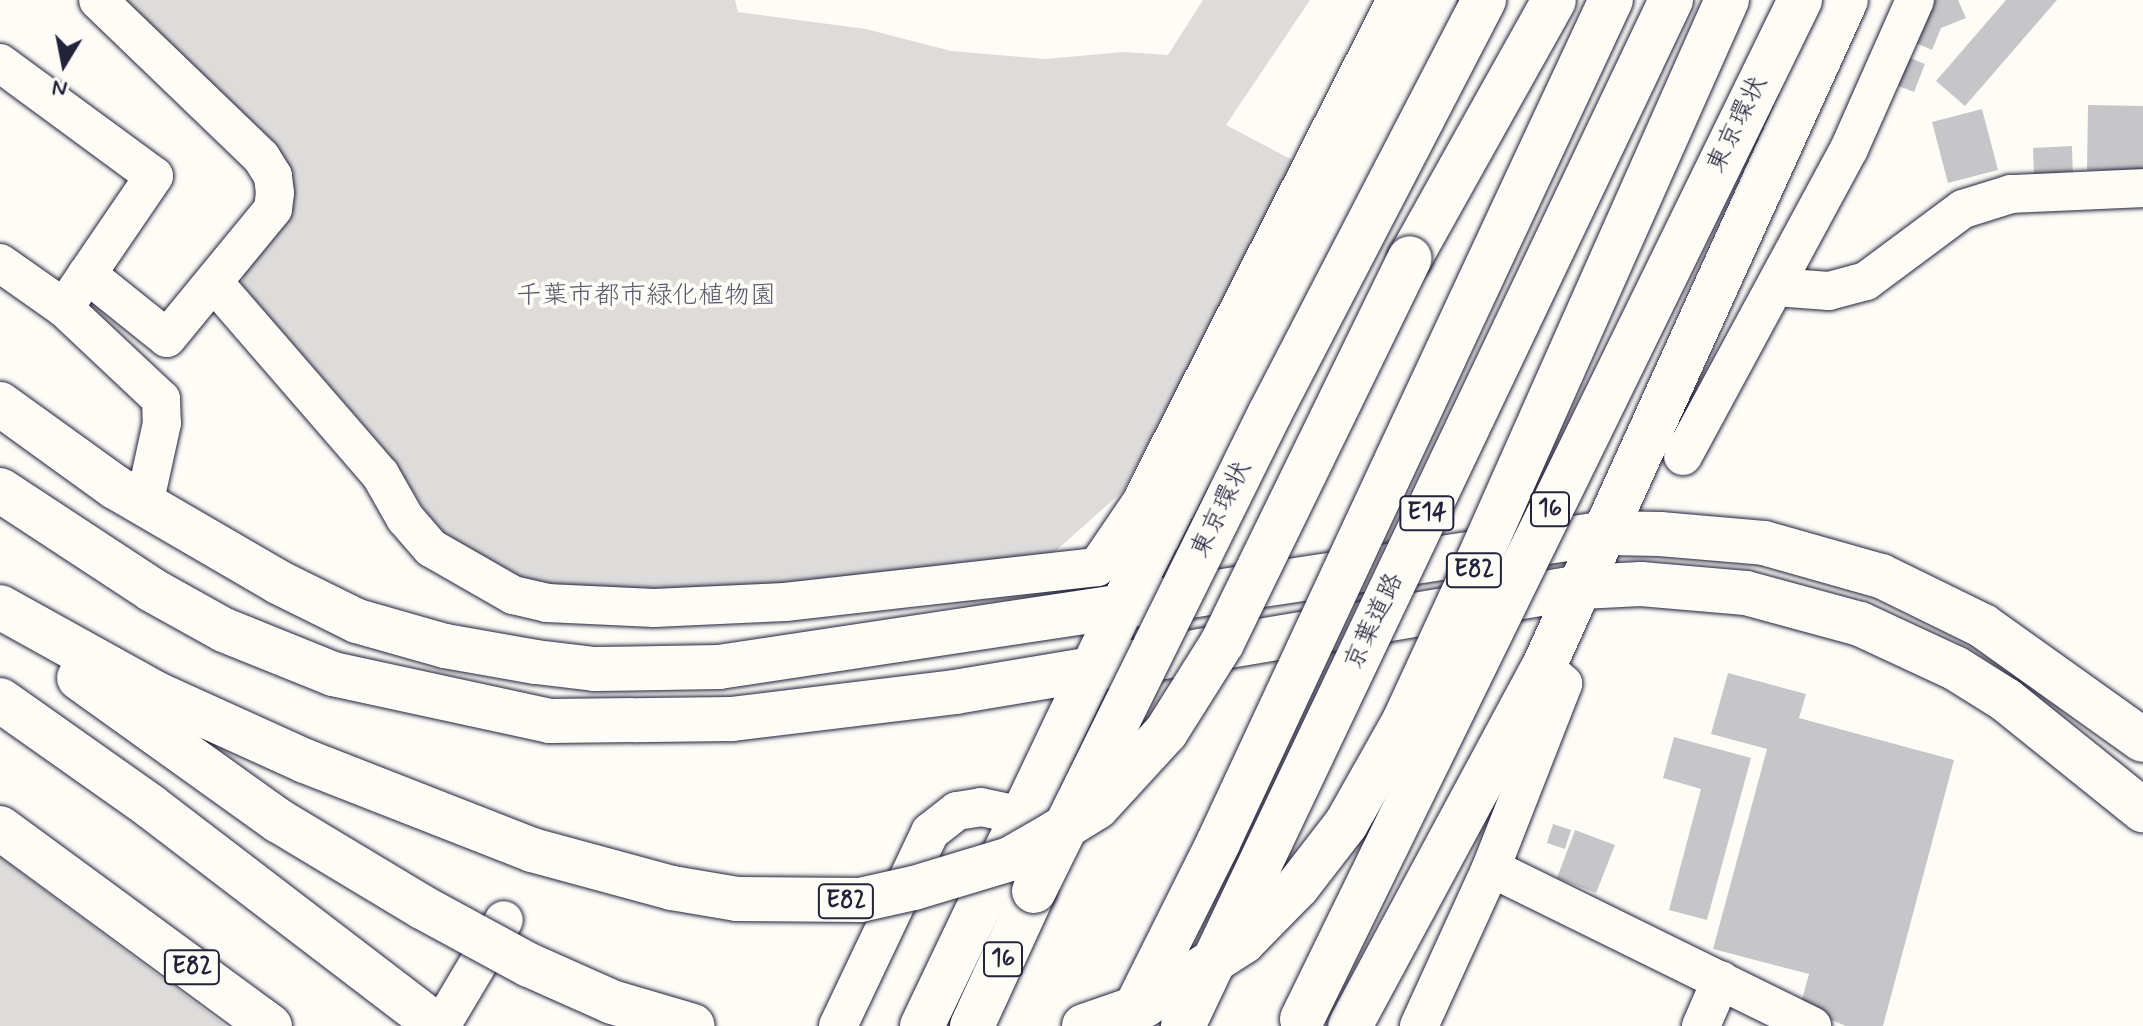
<!DOCTYPE html>
<meta charset="utf-8">
<style>
body{margin:0}
#map{position:relative;width:2143px;height:1026px;overflow:hidden;background:#fdfcf7;font-family:Mynerve,"Klee One",sans-serif}
div>[style]{position:absolute}
[style*='--x']{left:calc(var(--x)*1px);top:calc(var(--y)*1px);width:calc(var(--w)*1px);rotate:calc(var(--a)*1deg)}
.green>*{inset:0;background:#dddcdb}
.building>*{inset:0;background:#c6c6c8}
.roads{filter:drop-shadow(0 0 2px #22223b) drop-shadow(0 0 2px #22223b)}
.minor>*{height:38px;margin:-19px;padding:0 19px;transform-origin:19px;border-radius:19px;background:#fdfcf7}
.highway>*{height:44px;margin:-22px;padding:0 22px;transform-origin:22px;border-radius:22px;background:#fdfcf7}
.bridges{filter:drop-shadow(0 0 2px #22223b) drop-shadow(0 0 2px #22223b)}
.highway-bridge>*{height:44px;margin:-22px;padding:0 22px;transform-origin:22px;border-radius:22px;background:#fdfcf7}
span{translate:-50% -50%;white-space:nowrap;text-align:center;line-height:1.15;-webkit-text-stroke:8px #fdfcf7;paint-order:stroke}
.shield-label span{padding:2px 6px;background:#fdfcf7;border:2px solid;border-radius:6px;-webkit-text-stroke-width:0}
.shield-label{font-size:24px;color:#22223b;font-weight:700}
.street-label{font-size:26px;color:#22223b}
.park-label{font-size:26px;color:#5a5a6b}
.north{position:absolute;left:24px;top:24px;width:80px;height:80px;-webkit-text-stroke:6px #fdfcf7;paint-order:stroke;rotate:190deg;font-size:22px;font-weight:700;line-height:32px;text-align:center;color:#22223b}
.north::after{content:'';display:block;margin:auto;width:28px;height:36px;background:#22223b;clip-path:polygon(50% 0,100% 100%,50% 72%,0 100%)}
</style>
<div id="map">
<div class="green">
<i style="clip-path:polygon(103px 0,735px 0,738px 12px,866px 29px,951px 51px,1045px 59px,1124px 52px,1168px 55px,1203px 0,1310px 0,1226px 125px,1296px 162px,1123px 491px,1042px 563px,733px 591px,562px 593px,513px 577px,438px 530px,387px 452px,242px 285px,244px 271px,294px 204px,293px 195px)"></i>
<i style="clip-path:polygon(0 857px,226px 1026px,0 1026px)"></i>
</div>
<div class="building">
<i style="clip-path:polygon(1932px 0,1958px 0,1966px 18px,1941px 28px,1932px 50px,1909px 40px)"></i>
<i style="clip-path:polygon(2006px 0,2057px 0,1965px 106px,1936px 81px)"></i>
<i style="clip-path:polygon(1903px 55px,1925px 64px,1914px 92px,1891px 83px)"></i>
<i style="clip-path:polygon(2088px 105px,2143px 106px,2143px 171px,2087px 170px)"></i>
<i style="clip-path:polygon(1982px 109px,1998px 170px,1948px 183px,1932px 122px)"></i>
<i style="clip-path:polygon(2072px 146px,2073px 179px,2034px 180px,2033px 148px)"></i>
<i style="clip-path:polygon(1728px 673px,1806px 694px,1799px 718px,1954px 760px,1883px 1026px,1846px 1026px,1800px 1007px,1809px 974px,1713px 949px,1767px 749px,1711px 734px)"></i>
<i style="clip-path:polygon(1674px 737px,1751px 758px,1707px 920px,1669px 910px,1701px 789px,1663px 778px)"></i>
<i style="clip-path:polygon(1553px 824px,1571px 830px,1565px 849px,1547px 843px)"></i>
<i style="clip-path:polygon(1575px 830px,1615px 845px,1596px 893px,1557px 878px)"></i>
</div>
<div class="roads">
<div class="minor">
<i style="--x:0;--y:63;--w:191;--a:36.3"></i>
<i style="--x:154;--y:176;--w:160;--a:124.3"></i>
<i style="--x:64;--y:308;--w:133;--a:43.2"></i>
<i style="--x:161;--y:399;--w:24;--a:88"></i>
<i style="--x:162;--y:423;--w:84;--a:102.4"></i>
<i style="--x:0;--y:263;--w:78;--a:35.1"></i>
<i style="--x:87;--y:274;--w:102;--a:38.7"></i>
<i style="--x:167;--y:338;--w:167;--a:-50.6"></i>
<i style="--x:273;--y:209;--w:16;--a:-83"></i>
<i style="--x:275;--y:193;--w:17;--a:-97"></i>
<i style="--x:273;--y:176;--w:22;--a:-122"></i>
<i style="--x:261;--y:157;--w:226;--a:-136.1"></i>
<i style="--x:216;--y:285;--w:250;--a:49.1"></i>
<i style="--x:380;--y:474;--w:51;--a:60.4"></i>
<i style="--x:405;--y:518;--w:40;--a:49"></i>
<i style="--x:431;--y:548;--w:95;--a:29.8"></i>
<i style="--x:513;--y:595;--w:35;--a:13"></i>
<i style="--x:547;--y:603;--w:107;--a:2.7"></i>
<i style="--x:654;--y:608;--w:131;--a:-2.6"></i>
<i style="--x:785;--y:602;--w:314;--a:-6.4"></i>
<i style="--x:1097;--y:567;--w:76;--a:-55.7"></i>
<i style="--x:1140;--y:504;--w:565;--a:-63.07"></i>
<i style="--x:1775;--y:287;--w:54;--a:4.2"></i>
<i style="--x:1829;--y:291;--w:38;--a:-15"></i>
<i style="--x:1866;--y:281;--w:121;--a:-36.6"></i>
<i style="--x:1963;--y:209;--w:50;--a:-17.4"></i>
<i style="--x:2011;--y:194;--w:132;--a:-2.6"></i>
<i style="--x:1683;--y:456;--w:349;--a:-61.6"></i>
<i style="--x:1849;--y:149;--w:163;--a:-66.1"></i>
<i style="--x:1491;--y:868;--w:358;--a:26.2"></i>
<i style="--x:441;--y:1026;--w:123;--a:-59.3"></i>
<i style="--x:838;--y:1026;--w:215;--a:-64.6"></i>
<i style="--x:930;--y:832;--w:34;--a:-38"></i>
<i style="--x:957;--y:811;--w:24;--a:-9"></i>
<i style="--x:981;--y:807;--w:43;--a:12.1"></i>
<i style="--x:1419;--y:1026;--w:174;--a:-65.5"></i>
<i style="--x:1491;--y:868;--w:198;--a:-68.6"></i>
<i style="--x:1563;--y:684;--w:26;--a:-137"></i>
<i style="--x:1701;--y:1026;--w:50;--a:-66.5"></i>
</div>
<div class="highway">
<i style="--x:1410;--y:258;--w:295;--a:-60.8"></i>
<i style="--x:0;--y:404;--w:142;--a:35.8"></i>
<i style="--x:115;--y:487;--w:189;--a:30.2"></i>
<i style="--x:278;--y:582;--w:88;--a:26.3"></i>
<i style="--x:357;--y:621;--w:91;--a:15.9"></i>
<i style="--x:445;--y:646;--w:92;--a:10"></i>
<i style="--x:536;--y:662;--w:59;--a:6.8"></i>
<i style="--x:595;--y:669;--w:124;--a:-0.9"></i>
<i style="--x:719;--y:667;--w:898;--a:-8.58"></i>
<i style="--x:1607;--y:533;--w:53;--a:1.1"></i>
<i style="--x:1660;--y:534;--w:104;--a:4.9"></i>
<i style="--x:1764;--y:543;--w:122;--a:15.8"></i>
<i style="--x:1881;--y:576;--w:114;--a:26.1"></i>
<i style="--x:1983;--y:626;--w:196;--a:35.5"></i>
<i style="--x:0;--y:490;--w:182;--a:33.3"></i>
<i style="--x:152;--y:590;--w:82;--a:29.1"></i>
<i style="--x:224;--y:630;--w:118;--a:22"></i>
<i style="--x:333;--y:674;--w:222;--a:12.2"></i>
<i style="--x:550;--y:721;--w:182;--a:-0.6"></i>
<i style="--x:732;--y:719;--w:225;--a:-6.9"></i>
<i style="--x:955;--y:692;--w:635;--a:-9.52"></i>
<i style="--x:1581;--y:587;--w:60;--a:-2.9"></i>
<i style="--x:1641;--y:584;--w:105;--a:4.9"></i>
<i style="--x:1746;--y:593;--w:118;--a:15.2"></i>
<i style="--x:1860;--y:624;--w:105;--a:24.9"></i>
<i style="--x:1955;--y:668;--w:60;--a:32.1"></i>
<i style="--x:2006;--y:700;--w:176;--a:38.8"></i>
<i style="--x:0;--y:700;--w:184;--a:35.2"></i>
<i style="--x:150;--y:806;--w:362;--a:37.4"></i>
<i style="--x:0;--y:828;--w:335;--a:36.3"></i>
<i style="--x:922;--y:1026;--w:461;--a:-64.5"></i>
<i style="--x:1120;--y:610;--w:687;--a:-62.69"></i>
<i style="--x:972;--y:1026;--w:149;--a:-65.3"></i>
<i style="--x:1350;--y:1026;--w:409;--a:-61.7"></i>
<i style="--x:1544;--y:666;--w:731;--a:-65.61"></i>
</div>
</div>
<div class="bridges">
<div class="highway-bridge">
<i style="--x:0;--y:607;--w:177;--a:29"></i>
<i style="--x:155;--y:693;--w:165;--a:24.4"></i>
<i style="--x:305;--y:761;--w:244;--a:21.4"></i>
<i style="--x:532;--y:850;--w:145;--a:15.2"></i>
<i style="--x:672;--y:888;--w:66;--a:9.6"></i>
<i style="--x:737;--y:899;--w:123;--a:0.5"></i>
<i style="--x:860;--y:900;--w:55;--a:-12.5"></i>
<i style="--x:914;--y:888;--w:100;--a:-16.8"></i>
<i style="--x:1010;--y:859;--w:52;--a:-30"></i>
<i style="--x:1055;--y:833;--w:49;--a:-31.8"></i>
<i style="--x:1097;--y:807;--w:102;--a:-47.4"></i>
<i style="--x:1166;--y:732;--w:105;--a:-57.8"></i>
<i style="--x:1222;--y:643;--w:428;--a:-64"></i>
<i style="--x:79;--y:678;--w:246;--a:35.6"></i>
<i style="--x:279;--y:821;--w:167;--a:31"></i>
<i style="--x:422;--y:907;--w:122;--a:28.5"></i>
<i style="--x:529;--y:965;--w:91;--a:24"></i>
<i style="--x:612;--y:1002;--w:84;--a:16.5"></i>
<i style="--x:1034;--y:891;--w:533;--a:-63.72"></i>
<i style="--x:1270;--y:413;--w:465;--a:-62.6"></i>
<i style="--x:1131;--y:1017;--w:195;--a:-63.4"></i>
<i style="--x:1218;--y:843;--w:930;--a:-65.01"></i>
<i style="--x:1302;--y:1019;--w:1134;--a:-63.95"></i>
<i style="--x:1084;--y:1026;--w:65;--a:-19"></i>
<i style="--x:1145;--y:1005;--w:117;--a:-32.7"></i>
<i style="--x:1243;--y:942;--w:78;--a:-45.5"></i>
<i style="--x:1298;--y:886;--w:78;--a:-52.3"></i>
<i style="--x:1346;--y:824;--w:118;--a:-60.6"></i>
<i style="--x:1404;--y:721;--w:174;--a:-65.2"></i>
<i style="--x:1477;--y:563;--w:616;--a:-66.06"></i>
<i style="--x:1183;--y:1026;--w:1136;--a:-64.56"></i>
</div>
</div>
<div class="shield-label">
<span style="left:1550px;top:509px">16</span>
<span style="left:1427px;top:513px">E14</span>
<span style="left:1474px;top:570px">E82</span>
<span style="left:846px;top:901px">E82</span>
<span style="left:1003px;top:959px">16</span>
<span style="left:192px;top:967px">E82</span>
</div>
<div class="street-label">
<span style="left:1738px;top:125px;rotate:-64deg">東京環状</span>
<span style="left:1222px;top:510px;rotate:-64deg">東京環状</span>
<span style="left:1375px;top:622px;rotate:-65deg">京葉道路</span>
</div>
<div class="park-label">
<span style="left:646px;top:297px">千葉市都市緑化植物園</span>
</div>
<div class="north">N</div>
</div>
